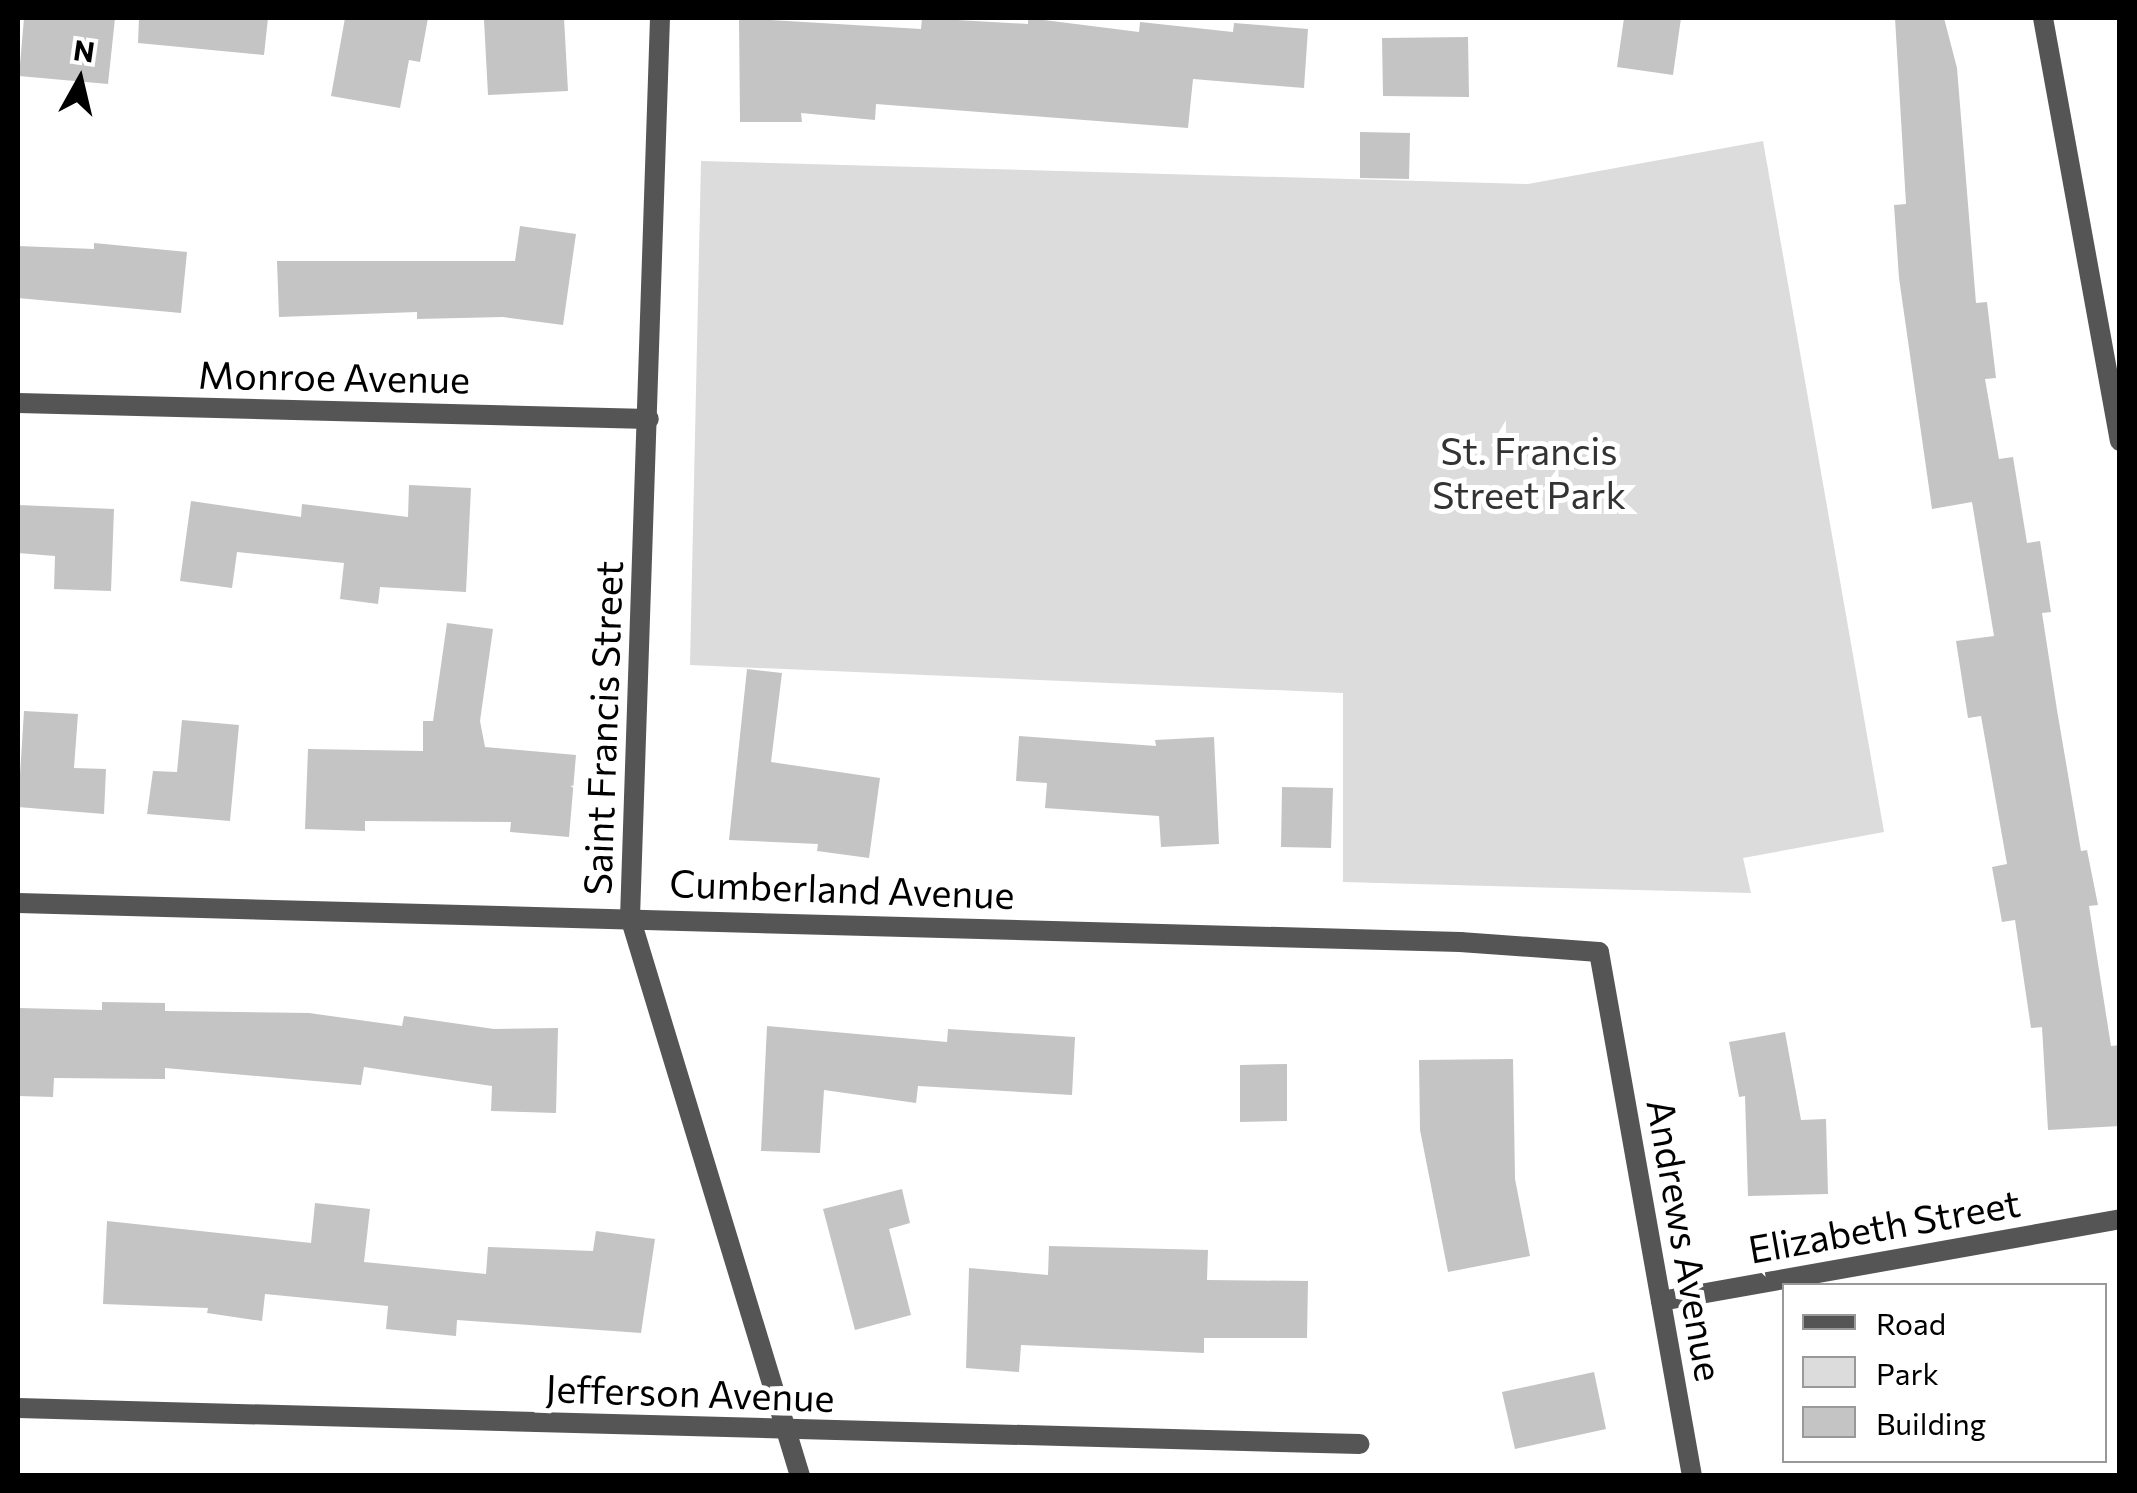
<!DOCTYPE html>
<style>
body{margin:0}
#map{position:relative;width:2137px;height:1493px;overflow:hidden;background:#fff;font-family:Commissioner,sans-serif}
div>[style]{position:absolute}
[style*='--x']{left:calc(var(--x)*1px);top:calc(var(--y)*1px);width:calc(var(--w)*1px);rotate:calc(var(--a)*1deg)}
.green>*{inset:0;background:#dcdcdc}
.building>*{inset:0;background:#c4c4c4}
.street>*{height:20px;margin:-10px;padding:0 10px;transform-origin:10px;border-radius:10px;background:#555}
span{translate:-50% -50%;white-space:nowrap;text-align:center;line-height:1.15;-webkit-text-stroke:10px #fff;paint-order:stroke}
.street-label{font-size:38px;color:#000}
.park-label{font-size:38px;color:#333}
.frame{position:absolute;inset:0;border:20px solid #000;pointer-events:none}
.legend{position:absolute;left:1782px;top:1283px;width:325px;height:180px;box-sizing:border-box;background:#fff;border:2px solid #999;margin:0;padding:12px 18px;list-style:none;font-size:30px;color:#000}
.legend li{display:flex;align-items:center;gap:20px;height:50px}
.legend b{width:50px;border:2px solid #999}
.north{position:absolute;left:30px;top:30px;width:100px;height:100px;-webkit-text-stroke:8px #fff;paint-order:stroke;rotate:8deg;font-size:28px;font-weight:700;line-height:40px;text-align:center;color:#000}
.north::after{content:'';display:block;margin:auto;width:35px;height:45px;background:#000;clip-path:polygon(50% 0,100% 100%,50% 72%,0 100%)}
</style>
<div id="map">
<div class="green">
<i style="clip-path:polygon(1763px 141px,1884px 832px,1743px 858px,1751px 893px,1343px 882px,1343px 693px,690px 665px,701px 161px,1528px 184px)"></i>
</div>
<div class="building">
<i style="clip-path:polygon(24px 18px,115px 18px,108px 84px,19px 76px)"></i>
<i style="clip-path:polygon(139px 18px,268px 18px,264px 55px,138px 43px)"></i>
<i style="clip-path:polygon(345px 18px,428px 18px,420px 62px,409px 60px,400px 108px,331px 96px)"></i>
<i style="clip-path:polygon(564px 18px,568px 91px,488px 95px,484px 20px)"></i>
<i style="clip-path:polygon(739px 18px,921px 29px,922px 18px,1028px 24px,1028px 18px,1139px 32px,1140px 22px,1233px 32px,1234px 23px,1308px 29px,1304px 88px,1193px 79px,1188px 128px,876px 104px,875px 120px,801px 113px,802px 122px,740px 122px)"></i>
<i style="clip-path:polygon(1624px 18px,1681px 18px,1673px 75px,1617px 67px)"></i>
<i style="clip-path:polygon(1895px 18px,1944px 18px,1957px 68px,1976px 303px,1987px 302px,1996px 378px,1985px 379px,1999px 459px,2013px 457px,2027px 543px,2040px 541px,2051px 612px,2042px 613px,2057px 710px,2081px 851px,2087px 850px,2098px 905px,2089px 906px,2111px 1046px,2120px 1045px,2120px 1126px,2048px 1130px,2042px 1027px,2031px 1028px,2015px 920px,2002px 922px,1992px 867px,2007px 864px,1981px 716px,1968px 718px,1956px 641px,1994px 636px,1972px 502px,1932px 509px,1899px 278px,1894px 205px,1906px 204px)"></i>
<i style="clip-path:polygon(1468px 37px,1469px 97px,1383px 96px,1382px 38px)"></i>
<i style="clip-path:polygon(1360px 132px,1410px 133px,1409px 179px,1360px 178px)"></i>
<i style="clip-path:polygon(520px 226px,576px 234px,563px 325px,503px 317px,417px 319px,417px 312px,279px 317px,277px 261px,515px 261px)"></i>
<i style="clip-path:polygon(94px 243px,187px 252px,181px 313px,18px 298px,18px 246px,94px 249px)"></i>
<i style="clip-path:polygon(409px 485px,471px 488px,466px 592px,380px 587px,378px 604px,340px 599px,344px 563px,237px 552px,232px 588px,180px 581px,191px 501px,301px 517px,302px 504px,408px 517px)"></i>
<i style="clip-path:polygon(18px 505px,114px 509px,111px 591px,54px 589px,55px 556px,18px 553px)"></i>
<i style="clip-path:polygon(447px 623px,493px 629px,480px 721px,485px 747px,576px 755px,569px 837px,510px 832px,511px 822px,365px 821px,365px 831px,305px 829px,308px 749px,423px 751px,423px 721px,433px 721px)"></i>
<i style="clip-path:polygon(747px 669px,782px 673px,771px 762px,880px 778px,869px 858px,817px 851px,818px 844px,729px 840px)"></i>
<i style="clip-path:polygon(24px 711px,78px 714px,74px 768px,106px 769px,104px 814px,18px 807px)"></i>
<i style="clip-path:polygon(182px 720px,239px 725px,230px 821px,147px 814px,153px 771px,177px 772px)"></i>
<i style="clip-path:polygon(1019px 736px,1156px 746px,1155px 740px,1214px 737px,1219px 844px,1161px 847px,1159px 816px,1045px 808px,1047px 783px,1016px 781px)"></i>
<i style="clip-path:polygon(1282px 787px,1333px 788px,1331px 848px,1281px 847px)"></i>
<i style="clip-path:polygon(102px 1002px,165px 1003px,165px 1011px,309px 1013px,402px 1026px,404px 1016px,494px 1029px,558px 1028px,556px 1113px,491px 1111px,492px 1086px,364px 1067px,361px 1085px,165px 1068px,165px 1079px,54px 1078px,53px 1097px,18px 1096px,18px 1008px,102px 1010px)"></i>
<i style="clip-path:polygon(767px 1026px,947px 1042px,948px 1029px,1075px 1037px,1072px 1095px,918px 1086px,916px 1103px,824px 1090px,820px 1153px,761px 1151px)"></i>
<i style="clip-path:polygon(1785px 1032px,1801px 1120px,1826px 1119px,1828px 1194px,1748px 1196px,1745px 1096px,1739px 1097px,1729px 1042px)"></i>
<i style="clip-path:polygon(1513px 1059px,1515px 1179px,1530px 1256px,1448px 1272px,1420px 1130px,1419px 1060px)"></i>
<i style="clip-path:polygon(1287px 1064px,1287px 1121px,1240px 1122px,1240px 1065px)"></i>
<i style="clip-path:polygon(902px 1189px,910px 1223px,889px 1229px,911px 1315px,855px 1330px,823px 1209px)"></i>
<i style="clip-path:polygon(315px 1203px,370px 1209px,364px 1262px,486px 1274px,488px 1247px,593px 1251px,596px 1231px,655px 1239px,641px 1333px,457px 1320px,456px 1336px,386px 1329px,388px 1306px,265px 1294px,262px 1321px,207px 1313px,208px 1308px,103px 1304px,107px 1221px,311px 1243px)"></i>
<i style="clip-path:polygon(1049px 1246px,1208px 1250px,1207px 1280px,1308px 1281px,1307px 1338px,1204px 1338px,1204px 1353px,1021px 1345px,1019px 1372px,966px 1368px,969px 1268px,1048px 1275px)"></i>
<i style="clip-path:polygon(1594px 1372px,1606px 1429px,1515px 1449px,1502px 1392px)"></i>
</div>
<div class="street">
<i style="--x:660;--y:18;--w:900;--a:91.91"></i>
<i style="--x:630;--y:917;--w:584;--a:73.08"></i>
<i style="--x:2043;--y:18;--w:430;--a:79.7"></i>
<i style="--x:18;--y:403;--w:631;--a:1.45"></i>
<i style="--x:18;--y:903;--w:1443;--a:1.55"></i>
<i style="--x:1460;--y:942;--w:139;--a:4.1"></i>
<i style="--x:1599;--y:952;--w:532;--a:79.94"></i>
<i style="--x:1661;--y:1301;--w:466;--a:-10.1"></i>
<i style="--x:18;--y:1408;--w:1342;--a:1.54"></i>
</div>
<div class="street-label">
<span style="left:334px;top:376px;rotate:1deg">Monroe Avenue</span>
<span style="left:602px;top:728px;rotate:-88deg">Saint Francis Street</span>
<span style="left:842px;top:888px;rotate:2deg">Cumberland Avenue</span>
<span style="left:1884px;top:1225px;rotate:-10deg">Elizabeth Street</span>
<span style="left:1686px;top:1240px;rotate:80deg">Andrews Avenue</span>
<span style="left:690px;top:1392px;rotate:2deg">Jefferson Avenue</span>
</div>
<div class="park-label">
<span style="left:1529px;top:472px">St. Francis<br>Street Park</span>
</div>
<div class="frame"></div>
<ul class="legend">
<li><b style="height:12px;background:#555"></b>Road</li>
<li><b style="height:28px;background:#dcdcdc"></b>Park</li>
<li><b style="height:28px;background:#c4c4c4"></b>Building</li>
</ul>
<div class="north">N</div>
</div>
